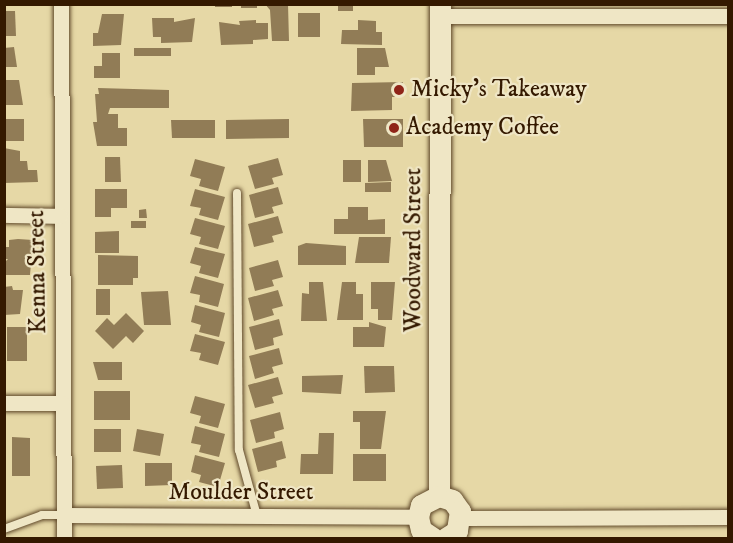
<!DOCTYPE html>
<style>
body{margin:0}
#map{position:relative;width:733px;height:543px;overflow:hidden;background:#e6d8a6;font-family:"IM FELL DW Pica",serif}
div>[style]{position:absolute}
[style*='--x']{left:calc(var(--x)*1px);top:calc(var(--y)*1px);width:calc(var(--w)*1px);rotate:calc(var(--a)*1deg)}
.building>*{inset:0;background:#917c56}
.roads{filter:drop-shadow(0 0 2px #60492a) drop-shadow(0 0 2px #60492a)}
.lane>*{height:8px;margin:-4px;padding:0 4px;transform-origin:4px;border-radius:4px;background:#efe6c5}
.street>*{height:15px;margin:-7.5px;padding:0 7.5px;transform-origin:7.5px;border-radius:7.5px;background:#efe6c5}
.secondary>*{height:21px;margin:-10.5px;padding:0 10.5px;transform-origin:10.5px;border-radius:10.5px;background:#efe6c5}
.dots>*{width:16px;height:16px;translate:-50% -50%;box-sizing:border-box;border:3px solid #efe6c5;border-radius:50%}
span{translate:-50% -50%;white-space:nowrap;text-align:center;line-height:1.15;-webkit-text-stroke:4.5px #efe6c5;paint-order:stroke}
.poi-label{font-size:24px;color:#341900}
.left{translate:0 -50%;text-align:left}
.street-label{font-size:24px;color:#341900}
.frame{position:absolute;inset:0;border:6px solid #341900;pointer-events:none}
</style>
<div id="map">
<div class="building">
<i style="clip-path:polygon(215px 4px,232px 4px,232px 7px,215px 7px)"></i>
<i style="clip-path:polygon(241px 4px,257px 4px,257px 8px,241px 8px)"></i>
<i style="clip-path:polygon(265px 4px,288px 4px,289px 41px,272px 41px,270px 10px)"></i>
<i style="clip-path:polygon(338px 4px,353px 4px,353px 11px,338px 11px)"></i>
<i style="clip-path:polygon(4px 11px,15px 11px,16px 36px,4px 36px)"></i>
<i style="clip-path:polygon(298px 13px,320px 13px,320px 37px,298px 37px)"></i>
<i style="clip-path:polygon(102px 14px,124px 14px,121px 45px,93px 46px,93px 33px,98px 33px)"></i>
<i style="clip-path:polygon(152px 18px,174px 18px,174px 22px,195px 18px,192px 42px,161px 43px,161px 37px,153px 37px)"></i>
<i style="clip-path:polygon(256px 20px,256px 23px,268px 23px,268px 39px,253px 40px,253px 44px,221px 45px,219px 22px,240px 25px,239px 21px)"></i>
<i style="clip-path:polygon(358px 20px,376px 21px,376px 32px,382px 32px,382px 45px,341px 44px,342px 30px,358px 30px)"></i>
<i style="clip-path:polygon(14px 47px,17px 67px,4px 67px,4px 48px)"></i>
<i style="clip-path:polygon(134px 48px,171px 48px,171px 56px,134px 56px)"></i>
<i style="clip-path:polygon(357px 48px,385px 48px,389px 67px,375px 67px,375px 75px,357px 75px)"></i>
<i style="clip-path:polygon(102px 53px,120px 53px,120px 78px,94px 78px,94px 66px,102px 66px)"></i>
<i style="clip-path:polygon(4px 80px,19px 80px,23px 105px,4px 105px)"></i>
<i style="clip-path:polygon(403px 82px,403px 97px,392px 97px,392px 110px,351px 111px,352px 83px)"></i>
<i style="clip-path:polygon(98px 88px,169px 90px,169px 108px,110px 108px,108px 114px,118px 114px,118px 128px,127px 128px,127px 146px,97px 146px,93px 122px,97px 122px,95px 94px,99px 94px)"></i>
<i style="clip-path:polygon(6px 119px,24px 119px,24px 141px,4px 141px)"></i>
<i style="clip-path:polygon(289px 119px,289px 138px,226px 139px,226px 120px)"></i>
<i style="clip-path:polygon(363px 119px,403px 119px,403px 147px,364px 147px)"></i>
<i style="clip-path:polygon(171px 120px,215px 120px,215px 138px,172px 138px)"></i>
<i style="clip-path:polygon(4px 148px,20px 151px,20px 161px,27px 161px,28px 170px,37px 170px,38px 182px,4px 183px)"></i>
<i style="clip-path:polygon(105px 157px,120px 157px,121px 182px,105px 182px)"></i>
<i style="clip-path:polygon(278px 158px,283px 175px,272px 178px,274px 184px,255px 189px,248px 166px)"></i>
<i style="clip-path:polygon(195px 159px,225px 167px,218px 191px,199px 186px,201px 179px,190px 176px)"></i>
<i style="clip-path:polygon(343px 160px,361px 160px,361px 182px,343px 182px)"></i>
<i style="clip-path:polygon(368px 160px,386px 160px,392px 181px,368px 182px)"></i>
<i style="clip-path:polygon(391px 182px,391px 192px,365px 192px,365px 183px)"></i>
<i style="clip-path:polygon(278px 187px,283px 204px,272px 207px,274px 213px,255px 218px,249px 195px)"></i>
<i style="clip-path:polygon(95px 189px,127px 189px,127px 208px,111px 208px,111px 217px,95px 217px)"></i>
<i style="clip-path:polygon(195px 189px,225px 197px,218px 220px,199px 215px,201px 208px,190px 206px)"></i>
<i style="clip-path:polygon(348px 207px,368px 207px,368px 220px,385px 219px,385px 234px,334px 234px,334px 219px,348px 219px)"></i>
<i style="clip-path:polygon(146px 209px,147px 218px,139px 218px,139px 210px)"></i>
<i style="clip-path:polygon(278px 216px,283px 233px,272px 236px,274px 242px,254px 247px,248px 224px)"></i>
<i style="clip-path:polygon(195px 218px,225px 226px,218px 249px,199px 244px,201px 237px,190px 234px)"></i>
<i style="clip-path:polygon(131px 221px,146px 221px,146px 228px,131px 228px)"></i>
<i style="clip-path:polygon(119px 231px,119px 253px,95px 253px,95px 232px)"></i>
<i style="clip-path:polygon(359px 237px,391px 237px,389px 263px,355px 263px)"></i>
<i style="clip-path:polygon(18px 239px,33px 240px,30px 275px,4px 275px,4px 263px,8px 259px,5px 259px,5px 247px,9px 247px,9px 240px)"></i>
<i style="clip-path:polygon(306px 243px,346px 246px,346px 265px,298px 265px,298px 246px)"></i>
<i style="clip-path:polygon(195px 247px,225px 254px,218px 278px,199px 273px,201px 266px,190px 263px)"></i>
<i style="clip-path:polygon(98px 255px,138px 256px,138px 278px,133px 278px,133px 285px,98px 285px)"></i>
<i style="clip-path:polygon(278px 260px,283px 277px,272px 280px,274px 286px,255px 291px,249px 268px)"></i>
<i style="clip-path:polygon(195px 276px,224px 284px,218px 307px,199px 302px,200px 295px,190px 293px)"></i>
<i style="clip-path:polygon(309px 282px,323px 282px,327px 321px,301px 321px,302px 293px,309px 294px)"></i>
<i style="clip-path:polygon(342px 282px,356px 282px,356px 294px,363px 294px,363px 320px,337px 320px)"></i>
<i style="clip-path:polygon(371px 282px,395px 282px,392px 320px,378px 320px,378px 309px,371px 309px)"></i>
<i style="clip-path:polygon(12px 286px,13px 290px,23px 290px,20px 314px,4px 315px,4px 287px)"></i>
<i style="clip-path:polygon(96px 289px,110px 289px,110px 315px,96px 315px)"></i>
<i style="clip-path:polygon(278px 290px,283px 306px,272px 309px,274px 315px,254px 321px,248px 298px)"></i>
<i style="clip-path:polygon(168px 291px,171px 325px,144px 325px,141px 292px)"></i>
<i style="clip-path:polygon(195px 305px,225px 313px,219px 337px,199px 332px,201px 325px,191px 322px)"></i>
<i style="clip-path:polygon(126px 313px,144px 331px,133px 343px,126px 336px,113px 349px,95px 331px,107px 318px,114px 325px)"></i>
<i style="clip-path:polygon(279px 319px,283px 335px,273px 338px,274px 345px,255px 350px,249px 327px)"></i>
<i style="clip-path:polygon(369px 322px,386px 327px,384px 347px,353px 347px,353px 327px,369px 327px)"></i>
<i style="clip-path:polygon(7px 327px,27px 327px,27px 361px,7px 361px)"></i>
<i style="clip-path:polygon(195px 334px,225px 342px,218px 365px,199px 360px,201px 353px,190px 351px)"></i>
<i style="clip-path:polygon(279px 348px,283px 364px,272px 367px,274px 373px,255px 379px,249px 356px)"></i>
<i style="clip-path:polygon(93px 362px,122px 362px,122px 380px,98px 380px)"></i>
<i style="clip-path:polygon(364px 366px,394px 366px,395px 392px,365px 393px)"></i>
<i style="clip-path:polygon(343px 375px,341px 394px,302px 392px,302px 376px)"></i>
<i style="clip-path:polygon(278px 377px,283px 394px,272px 397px,274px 403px,255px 408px,248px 385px)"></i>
<i style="clip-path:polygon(94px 391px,130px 391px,130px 420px,94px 420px)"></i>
<i style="clip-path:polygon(195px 396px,225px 404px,218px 428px,199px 423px,201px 416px,190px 413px)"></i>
<i style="clip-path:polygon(353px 411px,386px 411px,381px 449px,360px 449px,360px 422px,353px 422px)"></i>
<i style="clip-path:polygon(280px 412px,284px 429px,274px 432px,275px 438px,256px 443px,250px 420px)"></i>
<i style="clip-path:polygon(195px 426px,225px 434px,219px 457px,199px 452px,201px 445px,191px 443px)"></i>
<i style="clip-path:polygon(94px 429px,121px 429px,121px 452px,94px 452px)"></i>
<i style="clip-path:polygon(137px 429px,164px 434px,160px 456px,133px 451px)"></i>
<i style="clip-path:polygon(319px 433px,334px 433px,333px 474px,300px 474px,301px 454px,318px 454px)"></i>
<i style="clip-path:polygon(12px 437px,30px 438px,30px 476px,12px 476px)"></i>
<i style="clip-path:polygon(282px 441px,286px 458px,276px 461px,277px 467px,258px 472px,252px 449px)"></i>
<i style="clip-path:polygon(353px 454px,386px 454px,386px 481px,353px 481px)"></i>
<i style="clip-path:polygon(195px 455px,225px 463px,218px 487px,199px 482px,201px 475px,191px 472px)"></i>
<i style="clip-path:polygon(145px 463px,172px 463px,172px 485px,145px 486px)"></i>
<i style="clip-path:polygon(122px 465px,123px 488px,97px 489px,96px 466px)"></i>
</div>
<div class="roads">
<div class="lane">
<i style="--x:237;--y:193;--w:257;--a:89.6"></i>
<i style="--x:239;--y:450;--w:68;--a:74.7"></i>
<i style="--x:4;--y:529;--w:40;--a:-20.2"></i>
<i style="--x:42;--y:515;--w:22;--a:0"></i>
</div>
<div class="street">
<i style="--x:61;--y:4;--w:534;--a:89.68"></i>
<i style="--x:440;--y:16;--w:288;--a:0"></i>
<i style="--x:4;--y:215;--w:56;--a:1"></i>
<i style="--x:4;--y:403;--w:58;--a:0"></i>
<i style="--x:64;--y:515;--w:354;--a:0.3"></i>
<i style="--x:461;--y:518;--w:267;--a:-0.2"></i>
</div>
<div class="secondary">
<i style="--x:439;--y:496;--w:492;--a:-89.9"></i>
<i style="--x:433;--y:538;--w:14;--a:-146"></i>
<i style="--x:421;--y:530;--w:13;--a:-103"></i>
<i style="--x:418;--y:517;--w:12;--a:-76"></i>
<i style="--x:421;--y:505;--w:20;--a:-27"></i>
<i style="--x:439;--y:496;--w:14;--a:17"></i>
<i style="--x:452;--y:500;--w:14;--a:54"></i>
<i style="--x:460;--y:511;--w:20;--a:99"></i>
<i style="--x:457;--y:531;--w:13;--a:148"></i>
</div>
</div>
<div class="dots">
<i style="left:399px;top:90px;background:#8f2418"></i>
<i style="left:394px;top:128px;background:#8f2418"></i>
</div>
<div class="poi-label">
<span class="left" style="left:411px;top:90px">Micky's Takeaway</span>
<span class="left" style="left:406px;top:128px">Academy Coffee</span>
</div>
<div class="street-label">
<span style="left:414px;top:250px;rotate:-90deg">Woodward Street</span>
<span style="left:38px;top:272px;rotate:-91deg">Kenna Street</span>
<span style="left:241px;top:493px">Moulder Street</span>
</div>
<div class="frame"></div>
</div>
